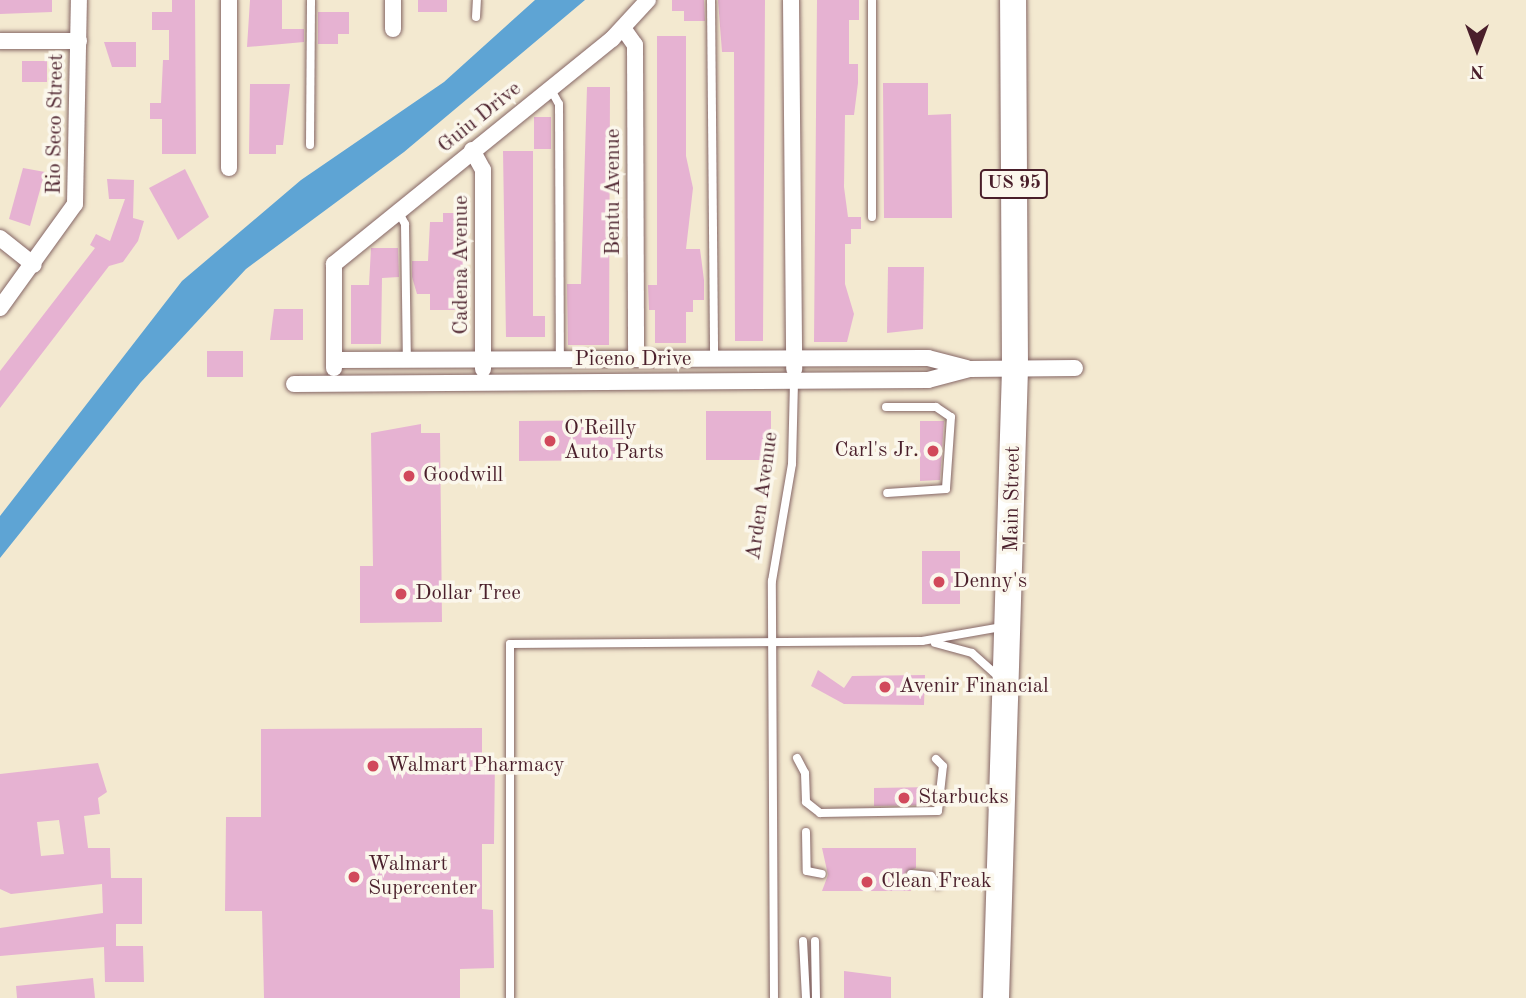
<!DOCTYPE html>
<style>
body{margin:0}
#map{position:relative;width:1526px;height:998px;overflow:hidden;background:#f3e9d0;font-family:"Old Standard TT",serif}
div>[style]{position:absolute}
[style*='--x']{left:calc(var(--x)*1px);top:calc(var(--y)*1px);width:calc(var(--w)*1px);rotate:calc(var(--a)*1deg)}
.water>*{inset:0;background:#5ea4d4}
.building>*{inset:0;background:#e6b2d2}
.roads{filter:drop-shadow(0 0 2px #856665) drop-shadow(0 0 2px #856665)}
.service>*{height:8px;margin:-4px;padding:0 4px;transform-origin:4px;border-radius:4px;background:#fff}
.minor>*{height:16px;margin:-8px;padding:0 8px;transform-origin:8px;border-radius:8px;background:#fff}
.trunk>*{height:26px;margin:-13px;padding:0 13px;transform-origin:13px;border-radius:13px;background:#fff}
.dots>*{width:19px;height:19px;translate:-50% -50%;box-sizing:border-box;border:4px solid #fbf7ec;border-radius:50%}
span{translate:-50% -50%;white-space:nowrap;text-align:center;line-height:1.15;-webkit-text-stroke:7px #fbf7ec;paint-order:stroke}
.shield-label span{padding:2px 5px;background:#fbf7ec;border:2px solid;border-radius:5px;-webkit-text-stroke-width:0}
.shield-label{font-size:19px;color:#4a1f2b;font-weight:700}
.street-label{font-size:21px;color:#4a1f2b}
.poi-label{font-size:21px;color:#4a1f2b}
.left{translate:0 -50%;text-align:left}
.right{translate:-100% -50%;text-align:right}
.north{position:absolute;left:1442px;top:14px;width:70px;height:70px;-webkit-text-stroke:5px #fbf7ec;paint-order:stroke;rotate:180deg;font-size:19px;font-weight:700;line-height:28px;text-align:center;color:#4a1f2b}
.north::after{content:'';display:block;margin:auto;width:24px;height:32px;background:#4a1f2b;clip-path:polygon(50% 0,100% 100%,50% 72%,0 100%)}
</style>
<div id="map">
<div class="water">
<i style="clip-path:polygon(535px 0,585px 0,404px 152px,246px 269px,141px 382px,0 558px,0 516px,182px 281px,301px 180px,444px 82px)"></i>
</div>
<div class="building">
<i style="clip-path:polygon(0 0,52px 0,52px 12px,0 14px)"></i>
<i style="clip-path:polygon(172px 0,195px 0,196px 154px,162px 154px,162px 119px,150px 119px,150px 103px,161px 103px,163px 60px,169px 60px,169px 30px,152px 30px,152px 12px,172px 12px)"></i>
<i style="clip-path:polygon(250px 0,282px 0,282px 29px,304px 29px,304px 42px,247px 47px)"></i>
<i style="clip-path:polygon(418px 0,447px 0,447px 12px,418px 12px)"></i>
<i style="clip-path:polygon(672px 0,704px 0,705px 21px,684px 21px,684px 11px,672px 11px)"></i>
<i style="clip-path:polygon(718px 0,765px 0,763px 341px,735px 341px,734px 52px,722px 52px)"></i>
<i style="clip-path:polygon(817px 0,859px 0,859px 20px,849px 20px,849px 64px,858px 64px,858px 83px,854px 115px,845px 115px,844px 187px,848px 217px,861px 217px,861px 229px,851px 229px,851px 244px,845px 244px,845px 284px,854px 314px,847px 342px,814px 342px)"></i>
<i style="clip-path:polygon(318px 12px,349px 12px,349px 34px,338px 34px,338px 44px,318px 44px)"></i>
<i style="clip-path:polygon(657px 36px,686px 36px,686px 156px,693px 188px,686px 249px,700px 249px,704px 280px,704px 300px,693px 300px,693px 312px,686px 312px,686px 343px,655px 343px,655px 310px,649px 310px,648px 285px,657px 285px)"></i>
<i style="clip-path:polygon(104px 42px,136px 42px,136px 67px,112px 67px)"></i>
<i style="clip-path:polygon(22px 61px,47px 61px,47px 82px,22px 82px)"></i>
<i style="clip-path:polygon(883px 83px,928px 83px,928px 115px,951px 114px,952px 218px,884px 218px)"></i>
<i style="clip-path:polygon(250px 84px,290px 84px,283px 145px,276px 145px,276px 154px,249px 154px)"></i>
<i style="clip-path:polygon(587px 87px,610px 87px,609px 345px,568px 345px,567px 284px,581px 284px)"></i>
<i style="clip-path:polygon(534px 117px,551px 117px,551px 149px,534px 149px)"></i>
<i style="clip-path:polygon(503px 151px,533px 151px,533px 316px,545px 316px,545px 337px,506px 337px)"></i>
<i style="clip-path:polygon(23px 168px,45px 172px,30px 226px,9px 219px)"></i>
<i style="clip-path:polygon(185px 169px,209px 217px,178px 240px,149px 188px)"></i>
<i style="clip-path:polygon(107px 179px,134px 180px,133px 218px,144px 221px,138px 241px,123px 262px,109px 266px,0 408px,0 371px,95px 248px,90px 245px,96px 234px,110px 241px,125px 199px,109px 199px)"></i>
<i style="clip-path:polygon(443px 213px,459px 213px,464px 262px,459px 310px,430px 310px,430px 294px,417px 294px,412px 277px,412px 261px,428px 261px,430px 222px,443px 222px)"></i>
<i style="clip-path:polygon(371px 248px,398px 248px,399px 277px,382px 278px,381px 344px,351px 344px,351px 285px,369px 285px)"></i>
<i style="clip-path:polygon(888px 267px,924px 267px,923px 329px,887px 333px)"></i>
<i style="clip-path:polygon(274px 309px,303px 309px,303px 340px,270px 340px)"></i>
<i style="clip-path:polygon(207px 351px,243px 351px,243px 377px,207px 377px)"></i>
<i style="clip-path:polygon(706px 411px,771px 411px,771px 460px,706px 460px)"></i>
<i style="clip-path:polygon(626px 420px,627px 460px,519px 461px,519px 421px)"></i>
<i style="clip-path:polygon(920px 421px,944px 421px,940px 480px,920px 481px)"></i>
<i style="clip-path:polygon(421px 424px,421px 433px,440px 433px,442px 622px,360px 623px,360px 566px,373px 566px,371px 433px)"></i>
<i style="clip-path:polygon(922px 551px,960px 551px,960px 604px,922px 604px)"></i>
<i style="clip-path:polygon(818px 670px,844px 688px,852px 676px,925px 675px,924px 705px,844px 704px,811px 686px)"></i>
<i style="clip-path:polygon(482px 728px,482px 759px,495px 759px,494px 844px,482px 844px,482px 909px,493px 910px,494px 968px,460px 969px,460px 998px,264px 998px,262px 911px,225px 911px,226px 817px,261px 817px,261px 729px)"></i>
<i style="clip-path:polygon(evenodd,98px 763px,107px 792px,98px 798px,100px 814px,84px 816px,88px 848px,110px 848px,111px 878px,142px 878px,142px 924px,116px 924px,116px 946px,143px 946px,144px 982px,105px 982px,104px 947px,0 956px,0 928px,103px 913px,102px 884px,11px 894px,0 889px,0 774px,98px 763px,59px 820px,64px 854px,41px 856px,37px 822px,59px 820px)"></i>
<i style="clip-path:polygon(934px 787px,932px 805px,874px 806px,874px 788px)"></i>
<i style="clip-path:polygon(822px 848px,916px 848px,916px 868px,905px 873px,911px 891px,822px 891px,828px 875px)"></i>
<i style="clip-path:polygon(844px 971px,891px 977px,891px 998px,844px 998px)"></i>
<i style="clip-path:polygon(93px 978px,95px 998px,17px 998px,16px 986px)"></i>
</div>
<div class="roads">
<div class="service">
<i style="--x:711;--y:0;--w:359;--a:89.5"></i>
<i style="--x:872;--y:0;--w:217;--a:90"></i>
<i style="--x:476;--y:17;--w:17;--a:-87"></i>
<i style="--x:550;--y:88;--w:18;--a:61"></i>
<i style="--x:559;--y:104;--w:255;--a:89.8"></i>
<i style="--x:310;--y:145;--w:145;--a:-89.6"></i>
<i style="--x:398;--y:211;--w:15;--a:62"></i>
<i style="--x:405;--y:224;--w:135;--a:89.2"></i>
<i style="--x:886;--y:407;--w:50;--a:0"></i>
<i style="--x:936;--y:407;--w:18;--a:34"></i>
<i style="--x:951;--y:417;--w:72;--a:94"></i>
<i style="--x:946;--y:489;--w:59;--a:176.1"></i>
<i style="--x:935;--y:643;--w:38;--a:15"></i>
<i style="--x:972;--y:653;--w:36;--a:42"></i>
<i style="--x:797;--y:758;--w:17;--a:62"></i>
<i style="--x:805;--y:773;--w:29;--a:88"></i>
<i style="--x:806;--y:802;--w:18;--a:38"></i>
<i style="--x:820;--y:813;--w:118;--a:-1"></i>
<i style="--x:938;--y:811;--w:45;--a:-83.7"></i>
<i style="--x:943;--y:766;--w:10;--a:-135"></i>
<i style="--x:806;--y:832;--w:39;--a:89"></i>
<i style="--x:807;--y:871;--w:15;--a:11"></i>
<i style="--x:911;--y:874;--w:20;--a:6"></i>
<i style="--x:931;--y:876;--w:11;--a:52"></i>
<i style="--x:803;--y:941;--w:57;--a:87"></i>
<i style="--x:815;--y:941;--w:57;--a:89"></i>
<i style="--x:510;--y:998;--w:354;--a:-90"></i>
<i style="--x:510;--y:644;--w:412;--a:-0.4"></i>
<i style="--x:922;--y:641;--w:80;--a:-10"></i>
<i style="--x:774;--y:998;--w:417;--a:-90.3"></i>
<i style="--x:772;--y:581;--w:119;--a:-80.3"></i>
<i style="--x:792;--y:464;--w:83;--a:-88.6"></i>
</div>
<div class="minor">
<i style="--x:791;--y:0;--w:369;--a:89.5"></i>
<i style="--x:623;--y:28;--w:21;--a:55"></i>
<i style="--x:635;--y:45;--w:314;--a:89.8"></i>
<i style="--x:393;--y:29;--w:29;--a:-90"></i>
<i style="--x:0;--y:41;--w:79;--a:0"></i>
<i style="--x:472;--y:150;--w:23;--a:61"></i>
<i style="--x:483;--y:170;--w:199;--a:90"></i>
<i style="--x:229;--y:168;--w:168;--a:-90"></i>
<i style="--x:0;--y:238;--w:43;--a:38.5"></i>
<i style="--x:0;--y:308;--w:128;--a:-54.2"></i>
<i style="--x:75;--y:204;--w:204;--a:-88.9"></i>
<i style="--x:334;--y:360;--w:594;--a:-0.19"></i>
<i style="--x:928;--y:358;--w:40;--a:14.4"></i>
<i style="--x:334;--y:368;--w:104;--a:-90"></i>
<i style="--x:334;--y:264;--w:358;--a:-39"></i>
<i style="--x:612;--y:39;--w:53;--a:-47.3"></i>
<i style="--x:294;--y:384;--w:634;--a:-0.36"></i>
<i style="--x:928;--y:380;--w:43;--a:-14.7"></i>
<i style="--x:970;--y:369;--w:105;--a:-0.5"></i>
</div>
<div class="trunk">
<i style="--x:996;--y:998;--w:630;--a:-88.27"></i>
<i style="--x:1015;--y:368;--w:368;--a:-90.3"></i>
</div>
</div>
<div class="dots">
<i style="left:550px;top:441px;background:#d1495b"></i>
<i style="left:933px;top:451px;background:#d1495b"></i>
<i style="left:409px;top:476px;background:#d1495b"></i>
<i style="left:939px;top:582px;background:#d1495b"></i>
<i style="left:401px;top:594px;background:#d1495b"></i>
<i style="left:885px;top:687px;background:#d1495b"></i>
<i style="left:373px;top:766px;background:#d1495b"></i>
<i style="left:904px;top:798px;background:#d1495b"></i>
<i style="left:354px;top:877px;background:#d1495b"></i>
<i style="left:867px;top:882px;background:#d1495b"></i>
</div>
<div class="shield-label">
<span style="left:1014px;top:184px">US 95</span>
</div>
<div class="street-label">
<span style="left:480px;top:118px;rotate:-39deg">Guiu Drive</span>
<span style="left:56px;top:124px;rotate:-89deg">Rio Seco Street</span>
<span style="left:614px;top:192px;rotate:-90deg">Bentu Avenue</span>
<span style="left:462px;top:265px;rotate:-90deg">Cadena Avenue</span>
<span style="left:633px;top:360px">Piceno Drive</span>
<span style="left:763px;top:496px;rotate:-82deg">Arden Avenue</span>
<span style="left:1013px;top:499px;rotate:-89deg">Main Street</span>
</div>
<div class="poi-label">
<span class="left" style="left:564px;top:441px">O'Reilly<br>Auto Parts</span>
<span class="right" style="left:919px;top:451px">Carl's Jr.</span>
<span class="left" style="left:423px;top:476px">Goodwill</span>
<span class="left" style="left:953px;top:582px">Denny's</span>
<span class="left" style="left:415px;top:594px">Dollar Tree</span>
<span class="left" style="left:899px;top:687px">Avenir Financial</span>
<span class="left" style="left:387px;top:766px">Walmart Pharmacy</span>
<span class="left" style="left:918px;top:798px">Starbucks</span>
<span class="left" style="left:368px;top:877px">Walmart<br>Supercenter</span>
<span class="left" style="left:881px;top:882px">Clean Freak</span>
</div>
<div class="north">N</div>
</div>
